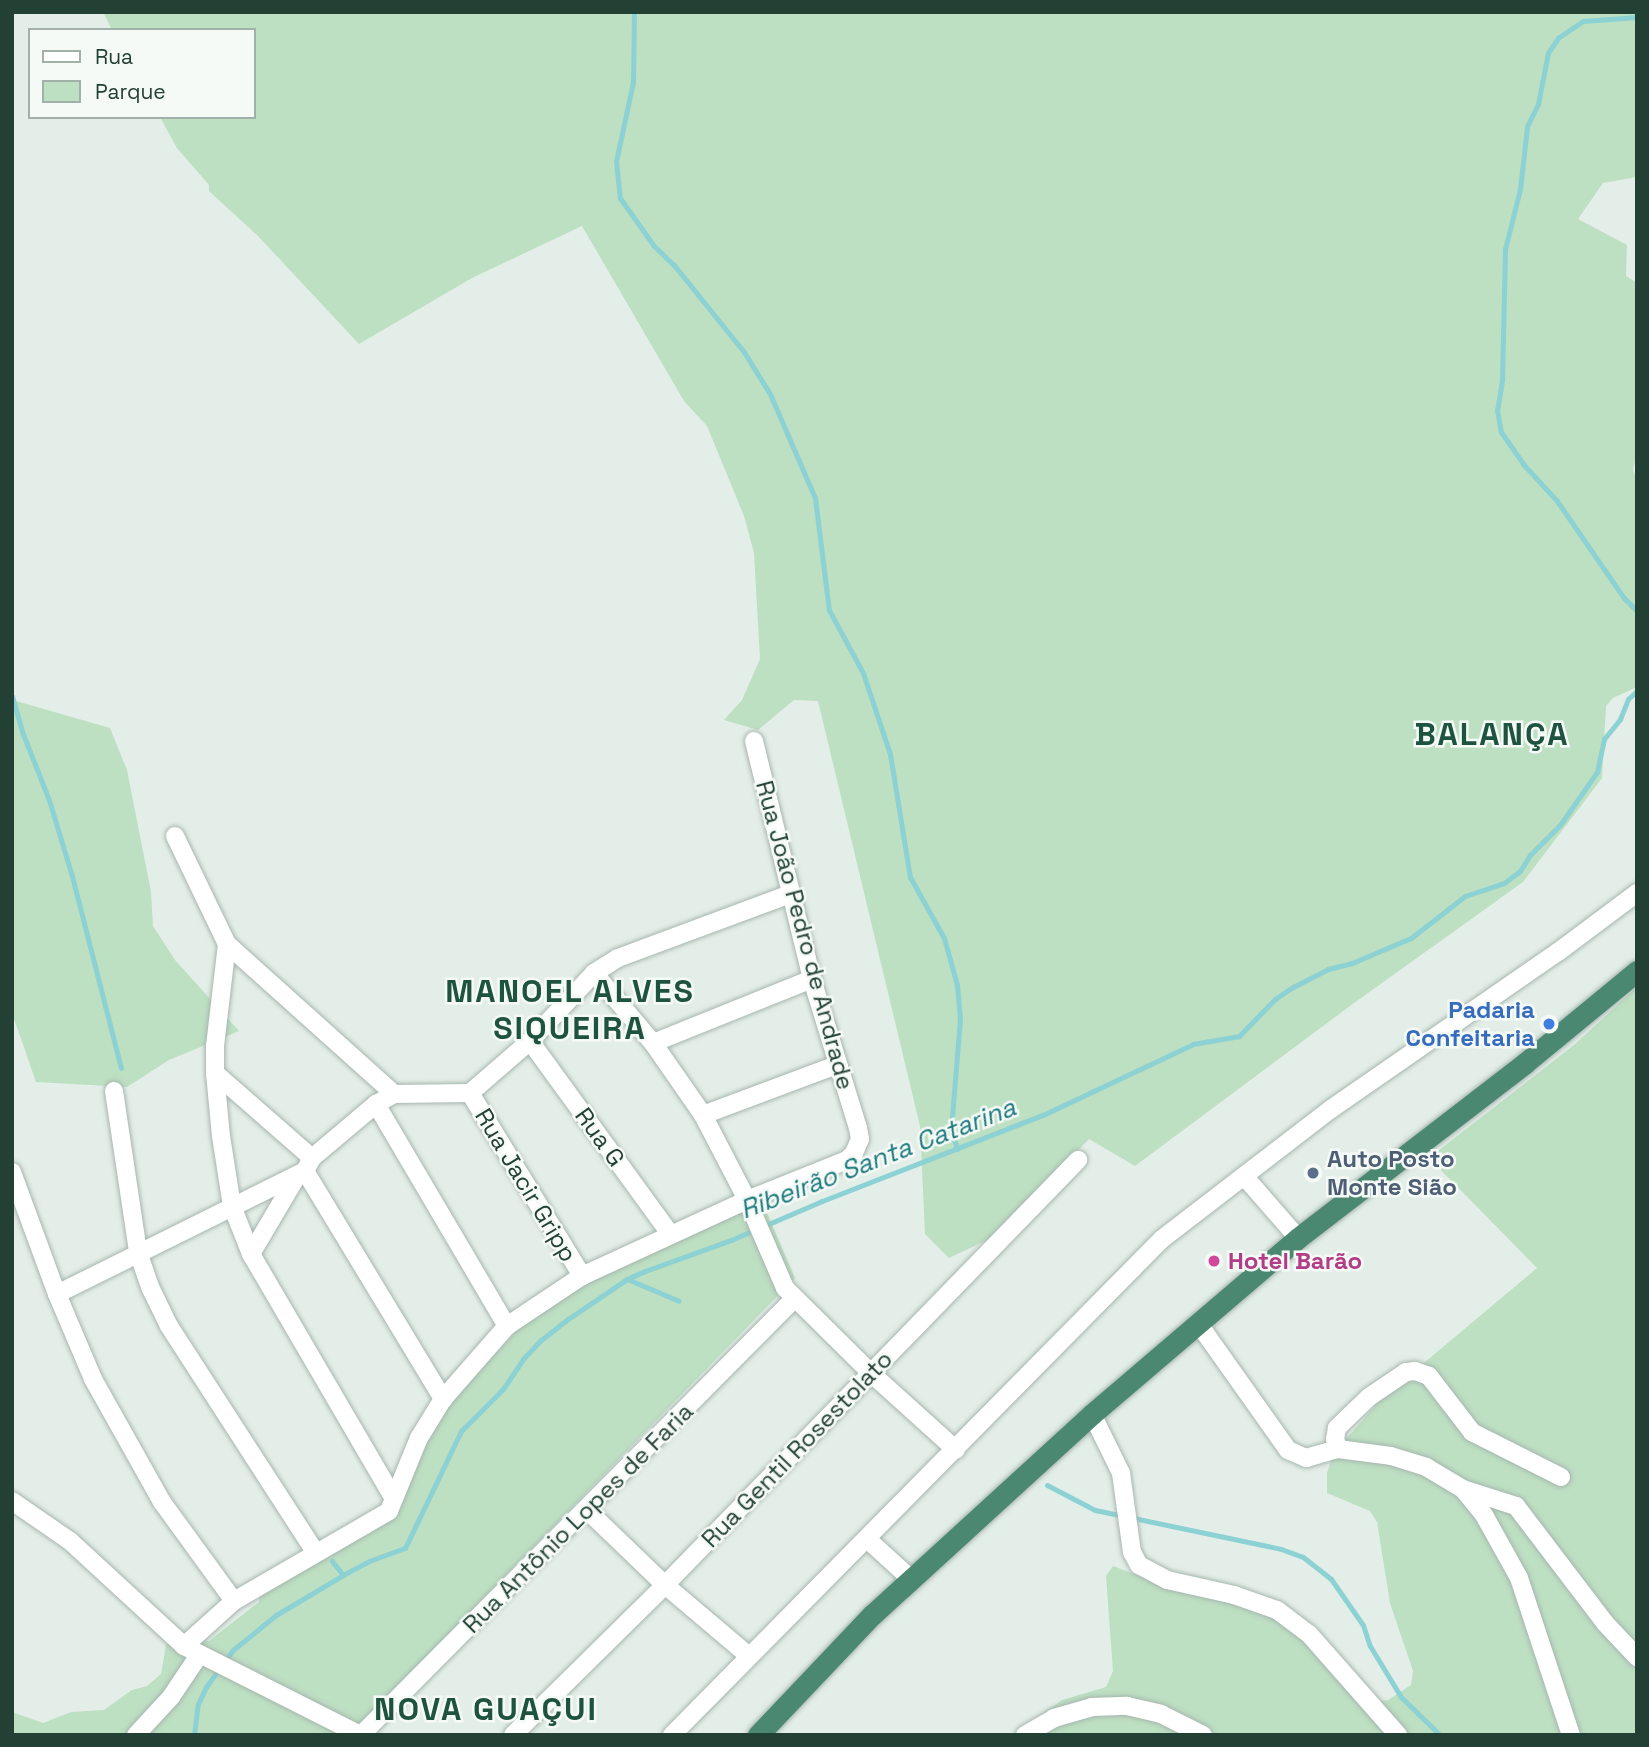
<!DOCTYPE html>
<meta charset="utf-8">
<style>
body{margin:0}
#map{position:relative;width:1649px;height:1747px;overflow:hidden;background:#e4eee8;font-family:"Space Grotesk",sans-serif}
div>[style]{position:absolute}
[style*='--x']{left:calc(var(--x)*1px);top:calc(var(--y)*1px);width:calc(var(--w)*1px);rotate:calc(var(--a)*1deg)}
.green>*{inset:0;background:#bddfc2}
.stream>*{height:5px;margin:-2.5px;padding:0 2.5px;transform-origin:2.5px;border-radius:2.5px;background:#8cd1d3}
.roads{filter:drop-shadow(0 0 2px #a6b6af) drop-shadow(0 0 2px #a6b6af)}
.minor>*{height:18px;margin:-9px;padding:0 9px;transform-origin:9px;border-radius:9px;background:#fff}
.trunk>*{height:21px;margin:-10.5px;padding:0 10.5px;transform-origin:10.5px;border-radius:10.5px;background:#4b8872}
.dots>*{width:19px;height:19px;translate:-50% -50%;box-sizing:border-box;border:4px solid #f5faf7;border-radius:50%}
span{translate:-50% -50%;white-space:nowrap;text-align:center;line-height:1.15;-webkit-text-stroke:5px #f5faf7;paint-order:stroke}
.street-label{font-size:24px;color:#234035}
.shop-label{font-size:24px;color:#366cbe;font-weight:700}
.right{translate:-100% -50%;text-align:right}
.service-label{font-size:24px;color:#4e5e75;font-weight:700}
.left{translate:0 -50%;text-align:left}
.hotel-label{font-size:24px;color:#b23c85;font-weight:700}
.water-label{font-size:26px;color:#1c797d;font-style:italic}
.district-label{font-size:32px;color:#1e5340;font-weight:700;letter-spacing:2px}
.frame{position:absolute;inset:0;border:14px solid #234035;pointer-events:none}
.legend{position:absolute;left:28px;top:28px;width:228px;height:91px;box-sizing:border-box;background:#f5faf7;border:2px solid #a1b0a9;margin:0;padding:9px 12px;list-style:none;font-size:21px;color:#234035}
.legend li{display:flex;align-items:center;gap:14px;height:35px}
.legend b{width:35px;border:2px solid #a1b0a9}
</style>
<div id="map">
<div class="green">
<i style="clip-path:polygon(103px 12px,1637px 12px,1637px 177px,1603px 183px,1578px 219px,1627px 245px,1626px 276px,1637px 283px,1637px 453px,1633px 470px,1637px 480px,1637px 687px,1613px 698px,1606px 706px,1602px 778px,1523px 882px,1354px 1003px,1135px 1166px,1089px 1139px,1000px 1234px,949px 1258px,925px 1234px,920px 1126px,818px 701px,794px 700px,758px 730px,724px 720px,742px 700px,760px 659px,754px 553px,744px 516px,707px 426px,684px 401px,582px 226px,472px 278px,359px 344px,258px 236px,209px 191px,209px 185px,177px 148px,160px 117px,254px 117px,254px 30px,112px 30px)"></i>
<i style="clip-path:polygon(12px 694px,16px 701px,110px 728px,127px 770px,151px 892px,153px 926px,175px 960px,239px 1031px,169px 1060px,127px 1087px,36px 1082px,12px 1013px)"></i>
<i style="clip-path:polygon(1637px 987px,1637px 1735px,1013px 1735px,1062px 1700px,1106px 1687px,1113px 1671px,1106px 1576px,1113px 1566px,1155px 1582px,1260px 1610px,1304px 1637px,1376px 1702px,1388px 1700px,1411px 1685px,1413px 1671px,1390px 1603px,1377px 1522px,1370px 1511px,1327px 1493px,1327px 1473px,1333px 1454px,1381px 1399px,1537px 1268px,1429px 1158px,1574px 1045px)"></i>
<i style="clip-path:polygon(761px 1199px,795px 1278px,369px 1716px,342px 1735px,12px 1735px,12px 1712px,43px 1723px,71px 1712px,104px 1710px,132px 1690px,147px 1686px,161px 1674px,166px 1645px,172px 1635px,181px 1639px,209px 1641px,259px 1602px,259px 1595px,395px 1512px,434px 1425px,465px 1386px,526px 1321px,568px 1290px)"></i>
</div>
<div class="stream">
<i style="--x:634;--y:12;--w:70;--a:90.8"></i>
<i style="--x:633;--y:82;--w:81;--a:102.1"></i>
<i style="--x:616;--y:161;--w:37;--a:84"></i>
<i style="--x:620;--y:198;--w:59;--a:54.7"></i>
<i style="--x:654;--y:246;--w:28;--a:44"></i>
<i style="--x:674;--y:265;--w:112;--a:51.2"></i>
<i style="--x:744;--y:352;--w:49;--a:58.2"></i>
<i style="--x:770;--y:394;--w:113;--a:66.6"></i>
<i style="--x:815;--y:498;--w:113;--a:82.9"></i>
<i style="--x:829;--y:610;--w:72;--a:61.6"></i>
<i style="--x:863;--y:673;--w:85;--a:71.6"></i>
<i style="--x:890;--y:754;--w:125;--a:80.8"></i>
<i style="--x:910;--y:877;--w:70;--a:60.9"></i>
<i style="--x:944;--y:938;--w:49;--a:74.5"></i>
<i style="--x:957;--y:985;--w:34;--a:85"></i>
<i style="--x:960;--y:1019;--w:110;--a:94.7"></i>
<i style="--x:951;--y:1129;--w:21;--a:73"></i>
<i style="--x:1637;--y:17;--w:54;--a:175.8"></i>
<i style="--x:1583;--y:21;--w:30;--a:146"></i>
<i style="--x:1558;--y:38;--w:18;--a:124"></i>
<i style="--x:1548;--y:53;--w:52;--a:101.1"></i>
<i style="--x:1538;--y:104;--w:25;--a:116"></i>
<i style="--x:1527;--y:127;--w:62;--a:96.4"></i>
<i style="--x:1520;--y:189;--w:62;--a:104"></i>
<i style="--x:1505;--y:249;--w:131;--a:91.3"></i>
<i style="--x:1502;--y:380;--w:30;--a:99"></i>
<i style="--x:1497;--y:410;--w:22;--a:80"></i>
<i style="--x:1501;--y:432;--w:39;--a:55"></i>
<i style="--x:1523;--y:464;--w:50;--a:47.4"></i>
<i style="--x:1557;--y:501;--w:118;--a:55.4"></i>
<i style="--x:1624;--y:598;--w:18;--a:45"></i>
<i style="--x:12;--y:696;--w:40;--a:74"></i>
<i style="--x:23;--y:734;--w:71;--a:68.5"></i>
<i style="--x:49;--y:800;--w:79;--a:73.2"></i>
<i style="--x:72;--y:876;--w:198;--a:75.7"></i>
<i style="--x:627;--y:1279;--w:56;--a:22.9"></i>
<i style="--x:1047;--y:1485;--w:54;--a:27.5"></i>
<i style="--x:1095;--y:1510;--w:190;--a:11.8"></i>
<i style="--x:1281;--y:1549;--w:23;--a:20"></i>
<i style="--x:1303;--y:1557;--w:36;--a:38"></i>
<i style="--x:1331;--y:1579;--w:56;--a:55.2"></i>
<i style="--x:1363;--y:1625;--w:22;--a:72"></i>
<i style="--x:1370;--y:1646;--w:60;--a:58.7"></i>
<i style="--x:1401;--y:1697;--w:54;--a:44.3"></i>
<i style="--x:332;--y:1561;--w:18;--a:52"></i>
<i style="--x:194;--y:1735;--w:31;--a:-83"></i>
<i style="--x:198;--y:1704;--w:19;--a:-65"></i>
<i style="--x:206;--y:1687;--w:46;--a:-53.9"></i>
<i style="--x:233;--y:1650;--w:55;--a:-39.1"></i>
<i style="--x:276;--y:1615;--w:78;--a:-30.8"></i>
<i style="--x:343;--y:1575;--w:30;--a:-28"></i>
<i style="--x:369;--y:1561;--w:38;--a:-20"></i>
<i style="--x:405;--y:1548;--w:130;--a:-64.4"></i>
<i style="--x:461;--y:1431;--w:59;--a:-45"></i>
<i style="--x:503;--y:1389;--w:36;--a:-56"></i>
<i style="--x:523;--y:1359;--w:26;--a:-47"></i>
<i style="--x:541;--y:1340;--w:34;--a:-38"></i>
<i style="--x:568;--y:1319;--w:71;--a:-34.1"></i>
<i style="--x:627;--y:1279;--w:20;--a:-24"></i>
<i style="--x:645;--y:1271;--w:91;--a:-19.8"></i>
<i style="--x:731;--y:1240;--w:99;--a:-23.2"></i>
<i style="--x:822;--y:1201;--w:239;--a:-21.3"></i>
<i style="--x:1045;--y:1114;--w:164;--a:-25.3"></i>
<i style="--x:1193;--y:1044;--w:47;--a:-9.9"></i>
<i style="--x:1239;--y:1036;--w:52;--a:-45.8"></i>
<i style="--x:1275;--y:999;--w:22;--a:-34"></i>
<i style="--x:1293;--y:987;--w:39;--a:-27"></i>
<i style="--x:1328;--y:969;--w:25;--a:-14"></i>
<i style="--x:1352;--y:963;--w:64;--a:-23"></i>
<i style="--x:1411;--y:938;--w:68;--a:-37.9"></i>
<i style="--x:1465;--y:896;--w:41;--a:-18.4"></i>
<i style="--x:1504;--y:883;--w:20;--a:-37"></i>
<i style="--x:1520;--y:871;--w:19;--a:-58"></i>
<i style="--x:1530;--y:855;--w:42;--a:-45"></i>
<i style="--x:1560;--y:825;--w:65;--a:-55.1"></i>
<i style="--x:1597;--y:772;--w:34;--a:-78"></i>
<i style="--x:1604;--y:739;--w:26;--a:-51"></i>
<i style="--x:1620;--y:719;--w:22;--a:-68"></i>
<i style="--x:1628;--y:699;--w:12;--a:-42"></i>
</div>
<div class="roads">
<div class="minor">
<i style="--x:175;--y:836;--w:120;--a:64.3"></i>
<i style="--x:227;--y:944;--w:224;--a:41.9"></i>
<i style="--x:227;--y:944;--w:103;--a:96.7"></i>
<i style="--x:215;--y:1046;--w:27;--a:90"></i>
<i style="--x:215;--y:1073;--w:63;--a:84.6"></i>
<i style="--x:221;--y:1136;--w:71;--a:81.1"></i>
<i style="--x:232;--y:1206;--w:52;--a:68.4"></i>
<i style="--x:251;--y:1254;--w:281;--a:59.7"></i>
<i style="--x:594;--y:973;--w:92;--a:49.9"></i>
<i style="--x:653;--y:1043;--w:88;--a:55.2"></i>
<i style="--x:703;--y:1115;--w:96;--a:62.6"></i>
<i style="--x:747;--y:1200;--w:96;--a:66.6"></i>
<i style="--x:785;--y:1288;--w:122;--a:44.7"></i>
<i style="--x:872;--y:1374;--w:113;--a:42.1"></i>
<i style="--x:530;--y:1041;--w:238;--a:54"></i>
<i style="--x:653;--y:1043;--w:171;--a:-21.9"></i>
<i style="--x:215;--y:1073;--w:129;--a:41.2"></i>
<i style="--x:114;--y:1091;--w:163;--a:81.5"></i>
<i style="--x:138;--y:1252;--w:37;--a:71"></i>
<i style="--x:150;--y:1287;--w:43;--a:64"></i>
<i style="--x:169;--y:1326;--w:270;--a:57.1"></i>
<i style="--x:470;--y:1093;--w:215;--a:58.5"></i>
<i style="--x:376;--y:1104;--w:258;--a:59.5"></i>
<i style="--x:703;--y:1115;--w:143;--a:-20.5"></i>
<i style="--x:305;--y:1171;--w:267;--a:58.8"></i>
<i style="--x:12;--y:1172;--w:130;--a:69.8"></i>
<i style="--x:57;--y:1294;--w:92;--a:67"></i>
<i style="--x:93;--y:1379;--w:141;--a:60.7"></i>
<i style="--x:162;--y:1502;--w:122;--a:54"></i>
<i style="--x:1244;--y:1176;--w:82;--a:48.9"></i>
<i style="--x:251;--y:1254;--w:91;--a:-59.5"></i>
<i style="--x:57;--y:1294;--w:277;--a:-26.4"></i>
<i style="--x:305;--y:1171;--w:15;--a:-62"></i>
<i style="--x:312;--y:1158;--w:84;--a:-40.2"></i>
<i style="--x:376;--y:1104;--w:21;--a:-29"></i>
<i style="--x:394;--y:1094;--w:76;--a:-0.8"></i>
<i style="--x:470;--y:1093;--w:79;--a:-40.9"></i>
<i style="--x:530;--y:1041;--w:93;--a:-46.7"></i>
<i style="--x:594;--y:973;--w:28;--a:-32"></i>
<i style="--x:618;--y:958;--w:184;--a:-20.4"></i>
<i style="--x:1198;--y:1323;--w:156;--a:54.7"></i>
<i style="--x:1288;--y:1450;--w:20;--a:24"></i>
<i style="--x:1306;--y:1458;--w:33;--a:-16"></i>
<i style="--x:1092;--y:1414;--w:66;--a:63.8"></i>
<i style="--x:1121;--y:1473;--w:80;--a:82.1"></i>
<i style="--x:1132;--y:1552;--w:15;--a:62"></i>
<i style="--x:1139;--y:1565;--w:32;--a:28"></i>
<i style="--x:1167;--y:1580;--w:69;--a:12.6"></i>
<i style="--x:1234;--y:1595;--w:46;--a:19.2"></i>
<i style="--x:1277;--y:1610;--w:40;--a:37"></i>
<i style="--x:1309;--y:1634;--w:135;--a:48.6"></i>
<i style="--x:1561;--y:1477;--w:100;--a:-153.2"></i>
<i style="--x:1472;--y:1432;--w:71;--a:-127.5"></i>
<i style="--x:1429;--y:1376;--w:15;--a:-160"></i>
<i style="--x:1415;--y:1371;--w:9;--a:174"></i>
<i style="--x:1406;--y:1372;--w:45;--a:146"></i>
<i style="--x:1369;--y:1397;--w:45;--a:135.9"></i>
<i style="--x:1337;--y:1428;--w:11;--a:100"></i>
<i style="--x:1335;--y:1439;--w:10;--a:73"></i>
<i style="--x:1338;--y:1449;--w:53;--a:7.5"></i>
<i style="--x:1391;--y:1456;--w:37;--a:17"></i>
<i style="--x:1426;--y:1467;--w:43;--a:30.7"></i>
<i style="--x:1463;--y:1489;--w:33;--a:51"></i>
<i style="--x:1484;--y:1515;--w:72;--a:60.9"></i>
<i style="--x:1519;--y:1578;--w:165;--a:71.7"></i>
<i style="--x:1463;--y:1489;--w:56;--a:17.8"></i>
<i style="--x:1516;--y:1506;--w:147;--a:52.7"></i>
<i style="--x:1605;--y:1623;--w:47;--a:46.7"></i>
<i style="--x:12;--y:1501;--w:70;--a:34.6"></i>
<i style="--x:70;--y:1541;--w:155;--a:42.6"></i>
<i style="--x:184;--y:1646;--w:197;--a:26.8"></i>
<i style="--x:587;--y:1510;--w:108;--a:43.9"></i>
<i style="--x:665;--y:1585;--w:110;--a:40.2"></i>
<i style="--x:867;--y:1539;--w:59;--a:42.3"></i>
<i style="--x:184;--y:1646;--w:67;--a:-42"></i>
<i style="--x:234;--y:1601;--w:179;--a:-30.1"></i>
<i style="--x:389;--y:1511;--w:79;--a:-67.7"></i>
<i style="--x:419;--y:1438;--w:46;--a:-58.4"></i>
<i style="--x:443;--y:1399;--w:97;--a:-48.8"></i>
<i style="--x:507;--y:1326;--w:90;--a:-33.7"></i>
<i style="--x:582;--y:1276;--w:182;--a:-24.7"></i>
<i style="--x:747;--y:1200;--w:108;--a:-21.8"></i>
<i style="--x:847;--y:1160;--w:10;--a:-45"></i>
<i style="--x:854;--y:1153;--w:15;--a:-67"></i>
<i style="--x:860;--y:1139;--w:11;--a:-100"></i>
<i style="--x:858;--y:1128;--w:156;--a:-107.2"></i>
<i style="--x:812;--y:979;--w:245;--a:-103.7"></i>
<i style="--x:136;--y:1735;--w:52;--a:-47.4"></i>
<i style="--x:171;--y:1697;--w:50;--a:-56.3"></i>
<i style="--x:361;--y:1735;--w:614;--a:-45.2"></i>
<i style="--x:513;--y:1735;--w:214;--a:-44.6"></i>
<i style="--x:665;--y:1585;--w:593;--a:-45.82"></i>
<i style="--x:672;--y:1735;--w:697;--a:-45.35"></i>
<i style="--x:1162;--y:1239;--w:213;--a:-37.6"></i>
<i style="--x:1331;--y:1109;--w:276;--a:-34.7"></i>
<i style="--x:1558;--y:952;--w:99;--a:-36.8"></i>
<i style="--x:1025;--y:1735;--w:34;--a:-30"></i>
<i style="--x:1054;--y:1718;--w:40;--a:-16"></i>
<i style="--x:1092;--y:1707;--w:35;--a:-2"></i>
<i style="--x:1127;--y:1706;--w:35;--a:13"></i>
<i style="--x:1161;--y:1714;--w:47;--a:26.6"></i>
</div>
<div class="trunk">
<i style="--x:758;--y:1735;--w:166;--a:-46.5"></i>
<i style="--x:872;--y:1615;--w:298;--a:-42.4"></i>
<i style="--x:1092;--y:1414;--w:271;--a:-40.5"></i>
<i style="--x:1298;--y:1238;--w:287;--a:-37.6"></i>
<i style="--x:1525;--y:1063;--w:145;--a:-39.4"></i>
</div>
</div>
<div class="dots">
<i style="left:1549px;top:1024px;background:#3f7fe0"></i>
<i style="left:1313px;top:1173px;background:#5c6f8a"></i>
<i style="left:1214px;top:1261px;background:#d1479c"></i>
</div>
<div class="street-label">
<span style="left:805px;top:935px;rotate:75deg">Rua João Pedro de Andrade</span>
<span style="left:600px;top:1137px;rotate:54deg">Rua G</span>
<span style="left:526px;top:1185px;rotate:59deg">Rua Jacir Gripp</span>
<span style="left:797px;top:1449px;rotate:-46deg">Rua Gentil Rosestolato</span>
<span style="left:578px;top:1518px;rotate:-45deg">Rua Antônio Lopes de Faria</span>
</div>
<div class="shop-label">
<span class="right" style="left:1535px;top:1024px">Padaria<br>Confeitaria</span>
</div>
<div class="service-label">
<span class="left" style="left:1327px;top:1173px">Auto Posto<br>Monte Sião</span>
</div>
<div class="hotel-label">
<span class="left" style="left:1228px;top:1261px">Hotel Barão</span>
</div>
<div class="water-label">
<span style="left:878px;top:1159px;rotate:-21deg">Ribeirão Santa Catarina</span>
</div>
<div class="district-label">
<span style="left:1492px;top:734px">BALANÇA</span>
<span style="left:570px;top:1010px">MANOEL ALVES<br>SIQUEIRA</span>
<span style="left:486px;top:1709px">NOVA GUAÇUI</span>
</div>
<div class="frame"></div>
<ul class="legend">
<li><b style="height:9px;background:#fff"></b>Rua</li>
<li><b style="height:19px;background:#bddfc2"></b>Parque</li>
</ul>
</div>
